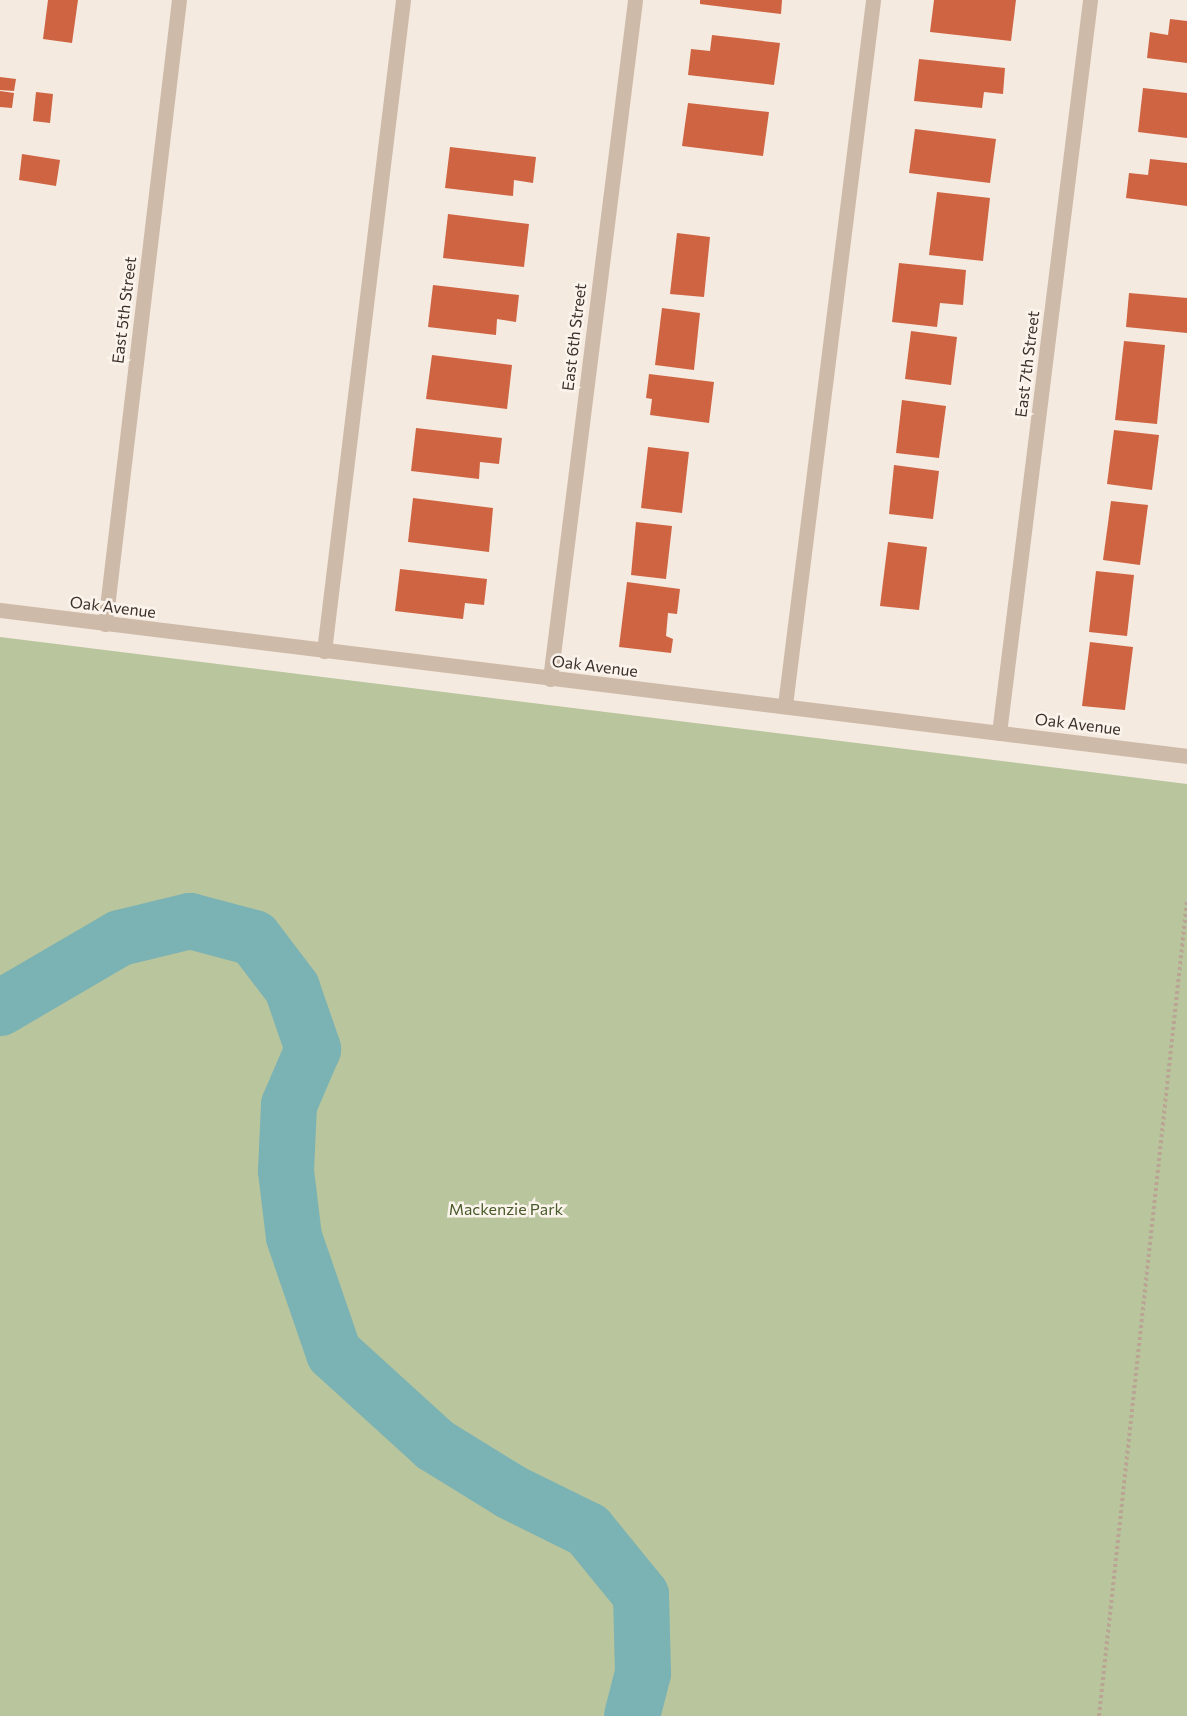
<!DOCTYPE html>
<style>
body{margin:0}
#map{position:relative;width:1187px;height:1716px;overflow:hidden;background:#f5eadf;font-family:Commissioner,sans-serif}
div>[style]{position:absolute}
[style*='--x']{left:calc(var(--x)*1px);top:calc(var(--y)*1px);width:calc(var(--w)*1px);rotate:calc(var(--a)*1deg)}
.green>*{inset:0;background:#b8c59d}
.river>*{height:56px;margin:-28px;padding:0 28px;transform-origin:28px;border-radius:28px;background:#7bb2b4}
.building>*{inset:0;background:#cf6443}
.path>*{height:4px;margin-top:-2px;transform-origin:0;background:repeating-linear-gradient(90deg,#baa493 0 3px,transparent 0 6px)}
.minor>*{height:15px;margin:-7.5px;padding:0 7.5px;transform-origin:7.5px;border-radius:7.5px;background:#cebaa9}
span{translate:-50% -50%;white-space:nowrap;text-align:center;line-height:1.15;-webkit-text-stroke:5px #fbf4ec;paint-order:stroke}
.street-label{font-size:16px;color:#3b2f29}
.park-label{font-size:16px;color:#4a5b2b}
</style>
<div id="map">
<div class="green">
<i style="clip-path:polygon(0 637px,1187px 784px,1187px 1716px,0 1716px)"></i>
</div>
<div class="river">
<i style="--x:0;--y:1008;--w:139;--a:-30.3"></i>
<i style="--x:120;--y:938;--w:72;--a:-13.7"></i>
<i style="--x:190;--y:921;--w:66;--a:14.9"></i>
<i style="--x:254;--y:938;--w:63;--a:52.8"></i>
<i style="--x:292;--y:988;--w:65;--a:71"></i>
<i style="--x:313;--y:1049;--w:61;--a:113.2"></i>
<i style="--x:289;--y:1105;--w:66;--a:92.6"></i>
<i style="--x:286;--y:1171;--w:66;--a:83.1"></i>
<i style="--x:294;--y:1237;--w:123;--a:71"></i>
<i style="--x:334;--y:1353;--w:137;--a:42.3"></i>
<i style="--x:435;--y:1445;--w:89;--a:31.7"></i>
<i style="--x:511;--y:1492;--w:86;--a:26.3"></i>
<i style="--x:588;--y:1530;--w:84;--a:50.8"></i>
<i style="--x:641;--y:1595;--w:78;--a:88.5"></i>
<i style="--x:643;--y:1673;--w:44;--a:104.3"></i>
</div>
<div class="building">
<i style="clip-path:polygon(48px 0,78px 0,72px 43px,43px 39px)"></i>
<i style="clip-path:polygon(700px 0,782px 0,781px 14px,700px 4px)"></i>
<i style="clip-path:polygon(934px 0,1016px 0,1011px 41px,930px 32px)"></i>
<i style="clip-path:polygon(1170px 19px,1187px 21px,1187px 63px,1147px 58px,1150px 32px,1168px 35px)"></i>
<i style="clip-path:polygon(712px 35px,780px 43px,774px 85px,688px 75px,691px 49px,710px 51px)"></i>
<i style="clip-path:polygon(919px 59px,1005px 68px,1003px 94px,984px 92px,982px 108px,914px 101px)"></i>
<i style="clip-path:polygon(0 77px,16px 79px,14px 91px,0 90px)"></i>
<i style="clip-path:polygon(1143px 88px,1187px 93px,1187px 138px,1138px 132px)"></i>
<i style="clip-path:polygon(0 91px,14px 93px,12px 108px,0 107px)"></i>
<i style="clip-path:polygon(36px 92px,53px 94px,50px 123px,33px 121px)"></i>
<i style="clip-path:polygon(688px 103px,769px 112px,763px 156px,682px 146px)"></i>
<i style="clip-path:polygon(915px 129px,996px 139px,990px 183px,909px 173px)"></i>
<i style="clip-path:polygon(450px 147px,536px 157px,533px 183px,514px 180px,513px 196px,445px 188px)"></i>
<i style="clip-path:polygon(22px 154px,60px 160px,56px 186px,19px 180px)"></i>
<i style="clip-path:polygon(1150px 159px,1187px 163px,1187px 206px,1126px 198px,1129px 173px,1148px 175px)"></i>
<i style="clip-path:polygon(937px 192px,990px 198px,983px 261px,929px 255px)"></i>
<i style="clip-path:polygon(448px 214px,529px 224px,524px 267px,443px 258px)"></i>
<i style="clip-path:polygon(677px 233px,710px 237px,704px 297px,670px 294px)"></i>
<i style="clip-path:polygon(899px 263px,966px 270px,963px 305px,940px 303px,937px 327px,892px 322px)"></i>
<i style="clip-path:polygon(433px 285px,519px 295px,516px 322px,497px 319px,496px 335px,428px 327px)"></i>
<i style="clip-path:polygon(1129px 293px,1187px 298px,1187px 333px,1126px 327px)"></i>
<i style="clip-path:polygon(662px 308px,700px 313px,694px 370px,655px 365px)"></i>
<i style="clip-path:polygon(911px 331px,957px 337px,951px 385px,905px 379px)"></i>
<i style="clip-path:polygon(1124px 341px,1165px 345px,1157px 424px,1115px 420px)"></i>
<i style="clip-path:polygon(432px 355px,512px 365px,507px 409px,426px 399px)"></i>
<i style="clip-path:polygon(649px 374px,714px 382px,709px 423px,650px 415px,652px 399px,646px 398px)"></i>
<i style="clip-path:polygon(902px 400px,946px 406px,939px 458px,896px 453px)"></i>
<i style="clip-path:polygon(416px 428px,502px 438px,499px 464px,480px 462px,479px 479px,411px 471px)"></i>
<i style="clip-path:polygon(1114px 430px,1159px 435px,1152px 490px,1107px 484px)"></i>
<i style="clip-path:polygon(648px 447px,689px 452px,682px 513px,641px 508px)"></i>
<i style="clip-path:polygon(894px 465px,939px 471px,933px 519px,889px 514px)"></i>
<i style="clip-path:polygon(413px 498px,493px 508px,489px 552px,408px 542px)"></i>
<i style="clip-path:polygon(1111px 501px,1148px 505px,1140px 565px,1103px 560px)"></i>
<i style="clip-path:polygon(636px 522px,672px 526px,666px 579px,631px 575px)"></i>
<i style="clip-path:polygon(888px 542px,927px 547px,919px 610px,880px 606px)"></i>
<i style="clip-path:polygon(400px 569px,487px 579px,484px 605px,465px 603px,463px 619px,395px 611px)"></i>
<i style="clip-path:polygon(1096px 571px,1134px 575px,1127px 636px,1089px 632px)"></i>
<i style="clip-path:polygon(627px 582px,680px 589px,677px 614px,668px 613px,666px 636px,673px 639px,671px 653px,619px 647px)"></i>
<i style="clip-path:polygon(1090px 642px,1133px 647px,1125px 710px,1082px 706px)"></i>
</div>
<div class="path">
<i style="--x:1099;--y:1716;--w:820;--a:-83.84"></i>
</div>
<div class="minor">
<i style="--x:0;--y:610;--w:1196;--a:7.01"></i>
<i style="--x:105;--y:624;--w:628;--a:-83.24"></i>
<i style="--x:324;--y:651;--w:656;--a:-83.08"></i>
<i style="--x:550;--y:679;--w:684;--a:-82.86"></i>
<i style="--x:785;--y:705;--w:710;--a:-82.88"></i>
<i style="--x:999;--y:733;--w:739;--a:-82.92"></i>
</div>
<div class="street-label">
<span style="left:124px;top:310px;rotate:-83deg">East 5th Street</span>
<span style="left:574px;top:337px;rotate:-83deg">East 6th Street</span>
<span style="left:1027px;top:364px;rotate:-83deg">East 7th Street</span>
<span style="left:113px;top:607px;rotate:7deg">Oak Avenue</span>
<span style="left:595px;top:666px;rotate:7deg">Oak Avenue</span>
<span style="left:1078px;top:724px;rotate:7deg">Oak Avenue</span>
</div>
<div class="park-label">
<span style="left:506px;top:1209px">Mackenzie Park</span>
</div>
</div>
